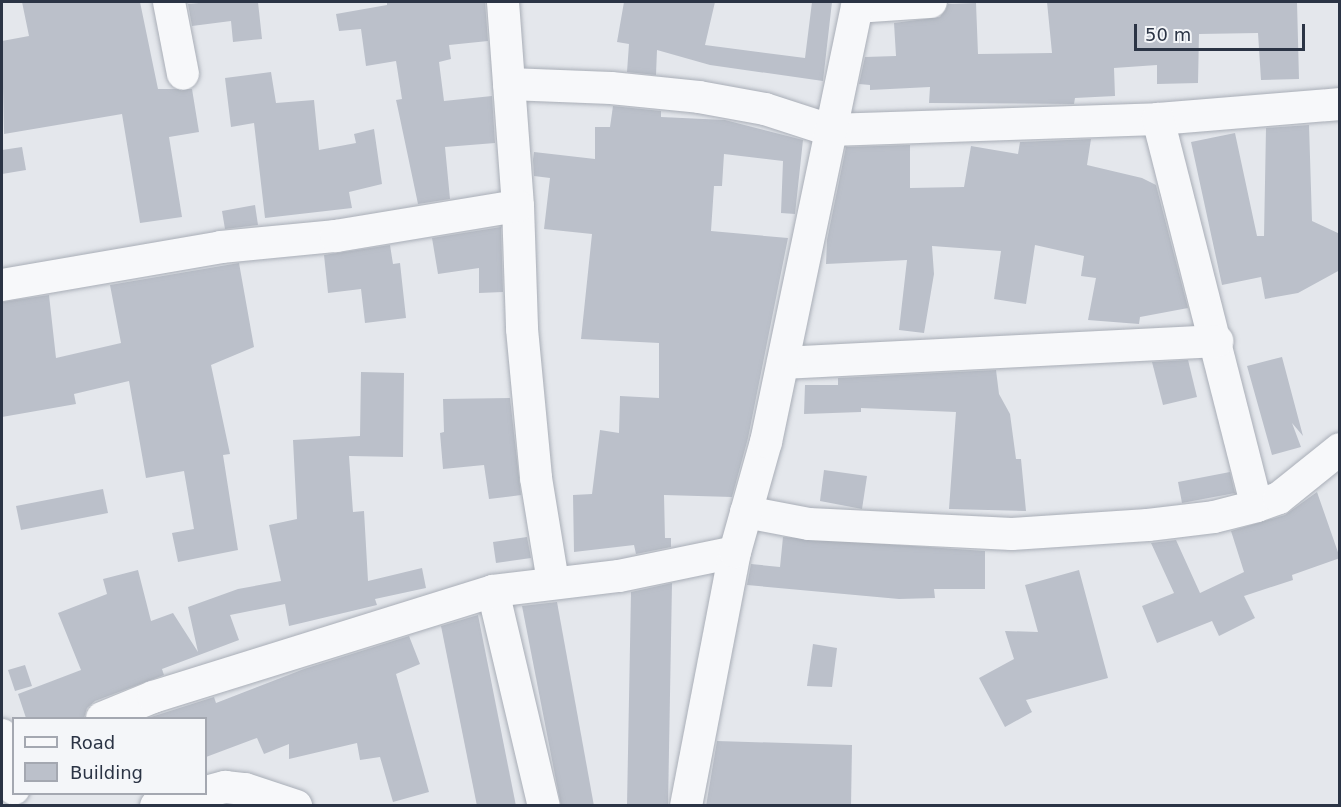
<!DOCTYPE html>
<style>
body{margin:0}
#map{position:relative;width:1341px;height:807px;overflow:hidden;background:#e4e7ec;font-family:"DejaVu Sans",sans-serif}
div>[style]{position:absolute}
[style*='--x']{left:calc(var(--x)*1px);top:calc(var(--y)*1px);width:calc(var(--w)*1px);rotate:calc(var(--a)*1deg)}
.building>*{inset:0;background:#bbc0ca}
.roads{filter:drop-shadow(0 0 2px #a9aeb7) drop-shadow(0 0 2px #a9aeb7)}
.minor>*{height:32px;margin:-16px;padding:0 16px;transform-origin:16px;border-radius:16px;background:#f7f8fa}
span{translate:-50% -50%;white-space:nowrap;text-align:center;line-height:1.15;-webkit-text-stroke:5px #f4f6f9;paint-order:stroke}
.frame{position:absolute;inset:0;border:3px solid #2b3445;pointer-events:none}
.legend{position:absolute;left:12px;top:717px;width:195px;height:78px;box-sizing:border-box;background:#f4f6f9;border:2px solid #a4a8b1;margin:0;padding:8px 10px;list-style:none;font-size:18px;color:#2b3445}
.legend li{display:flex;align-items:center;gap:12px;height:30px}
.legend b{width:30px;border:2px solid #a4a8b1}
.scale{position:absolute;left:1134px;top:24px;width:171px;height:27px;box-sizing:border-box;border:3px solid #2b3445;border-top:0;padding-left:8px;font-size:18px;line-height:21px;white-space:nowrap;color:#2b3445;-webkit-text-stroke:4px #f4f6f9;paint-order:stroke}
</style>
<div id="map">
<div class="building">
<i style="clip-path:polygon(22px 2px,140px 2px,158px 89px,192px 89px,199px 132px,169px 137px,182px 217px,140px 223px,122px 114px,4px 134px,2px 41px,29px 36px)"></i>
<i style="clip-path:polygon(209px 2px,258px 2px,262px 39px,233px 42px,231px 21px,192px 26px,188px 4px)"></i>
<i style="clip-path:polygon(387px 2px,485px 2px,488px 41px,449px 45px,451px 59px,439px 62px,444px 101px,492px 96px,495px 143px,445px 147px,450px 199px,418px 204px,398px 109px,396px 100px,402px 99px,396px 61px,366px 66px,361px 29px,339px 31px,336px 14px,387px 5px)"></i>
<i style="clip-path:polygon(624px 2px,715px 2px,705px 45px,805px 58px,812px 2px,832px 2px,823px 81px,710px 65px,657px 50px,656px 75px,627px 72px,629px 44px,617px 42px)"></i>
<i style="clip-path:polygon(1047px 2px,1297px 2px,1299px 79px,1261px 80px,1258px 33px,1199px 34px,1198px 83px,1157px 84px,1157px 65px,1114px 68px,1115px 96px,1075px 98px,1074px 104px,929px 103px,930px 87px,870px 90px,870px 85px,859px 84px,865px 57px,896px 56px,894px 23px,940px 17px,948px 4px,976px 3px,978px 54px,1052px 53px)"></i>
<i style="clip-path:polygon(271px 72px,276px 103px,314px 100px,319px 150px,356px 143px,354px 134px,374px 129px,382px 184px,349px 192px,352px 208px,265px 218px,254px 123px,231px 127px,225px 78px)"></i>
<i style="clip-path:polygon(613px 106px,661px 111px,661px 117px,725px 120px,803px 140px,795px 214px,781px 213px,783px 161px,724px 154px,722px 186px,714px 186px,711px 231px,788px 238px,748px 438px,732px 497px,664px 495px,665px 538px,671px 538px,671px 547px,636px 554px,634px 545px,574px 552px,573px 495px,592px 494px,600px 430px,619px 433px,620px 396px,659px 398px,659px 343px,581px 339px,592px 234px,544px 229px,550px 178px,534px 176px,533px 160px,534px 152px,595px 159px,595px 127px,610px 127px)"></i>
<i style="clip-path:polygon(1309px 125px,1312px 221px,1340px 234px,1340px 270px,1298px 293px,1265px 299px,1261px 277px,1222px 285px,1191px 142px,1235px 133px,1257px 236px,1264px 236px,1266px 128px)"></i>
<i style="clip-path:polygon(1091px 139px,1087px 165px,1142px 178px,1156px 185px,1188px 308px,1140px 317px,1139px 324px,1088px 320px,1096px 278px,1081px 276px,1084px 256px,1035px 245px,1026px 304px,994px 299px,1001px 251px,932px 246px,934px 274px,924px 333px,899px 330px,907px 260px,826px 264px,827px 240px,846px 147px,910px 145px,910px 188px,964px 187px,971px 146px,1018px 154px,1020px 142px)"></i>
<i style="clip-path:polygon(22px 147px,26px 170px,2px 174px,2px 150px)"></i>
<i style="clip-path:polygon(255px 205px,258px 225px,225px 229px,222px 211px)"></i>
<i style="clip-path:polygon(501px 227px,503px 292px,479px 293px,479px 268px,438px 274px,432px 238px)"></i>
<i style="clip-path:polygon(390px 245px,393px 264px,400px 263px,406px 318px,365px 323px,361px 289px,328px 293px,324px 255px)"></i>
<i style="clip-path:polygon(239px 263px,254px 347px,211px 365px,230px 454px,223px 455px,238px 550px,178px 562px,172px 533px,194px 529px,184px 471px,146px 478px,129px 381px,74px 394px,76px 404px,2px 417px,2px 302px,49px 295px,56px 358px,121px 343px,110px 285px)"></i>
<i style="clip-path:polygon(1282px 357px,1303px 436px,1292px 423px,1301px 447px,1272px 455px,1247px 366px)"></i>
<i style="clip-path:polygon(1188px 360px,1197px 397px,1163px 405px,1152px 362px)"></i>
<i style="clip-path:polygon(996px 370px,999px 394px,1010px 414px,1016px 459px,1021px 459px,1026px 511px,949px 509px,956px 412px,861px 408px,861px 412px,804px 414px,805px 385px,838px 385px,838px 378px)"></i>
<i style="clip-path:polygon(361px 372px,404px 373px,403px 457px,349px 456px,353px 512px,364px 511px,368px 581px,422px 568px,426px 588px,375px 599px,377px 605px,289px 626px,285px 604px,230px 615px,239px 640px,162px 669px,164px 675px,95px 701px,87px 708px,84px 718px,26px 718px,18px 694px,81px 670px,58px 613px,107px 594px,103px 579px,138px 570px,151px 621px,173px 613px,198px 652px,188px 607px,238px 589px,281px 581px,269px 525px,297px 519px,293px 440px,360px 436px)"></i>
<i style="clip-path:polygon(510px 398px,521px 495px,489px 499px,484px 465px,443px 469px,440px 433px,444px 432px,443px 399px)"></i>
<i style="clip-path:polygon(824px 470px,867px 476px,862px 509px,820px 501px)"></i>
<i style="clip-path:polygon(1230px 472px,1235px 493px,1182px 503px,1178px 482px)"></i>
<i style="clip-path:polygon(103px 489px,108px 513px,21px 530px,16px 506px)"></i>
<i style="clip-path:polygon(1317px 492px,1340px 558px,1292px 575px,1293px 580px,1244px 596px,1255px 618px,1219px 636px,1212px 621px,1157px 643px,1142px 606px,1174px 593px,1151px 543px,1176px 540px,1200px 593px,1244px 572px,1231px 531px,1285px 515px)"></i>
<i style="clip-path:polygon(527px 537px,531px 558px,496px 563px,493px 542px)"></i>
<i style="clip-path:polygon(783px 537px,985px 551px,985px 589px,934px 589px,935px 598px,899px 599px,747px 585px,751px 564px,780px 567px)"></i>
<i style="clip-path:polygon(1079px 570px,1108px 678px,1026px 700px,1032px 712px,1005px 727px,979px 678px,1014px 659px,1005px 631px,1038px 632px,1025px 585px)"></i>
<i style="clip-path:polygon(672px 583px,668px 806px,627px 806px,631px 592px)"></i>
<i style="clip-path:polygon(557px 602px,594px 806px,561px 806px,522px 606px)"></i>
<i style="clip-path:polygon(478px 615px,516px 806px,477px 806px,441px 626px)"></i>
<i style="clip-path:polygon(409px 636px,420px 664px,396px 674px,429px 792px,393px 802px,380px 757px,360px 760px,357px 743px,289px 759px,289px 744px,264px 754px,257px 738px,206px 757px,206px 718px,148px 718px,214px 697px,216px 703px,304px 669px)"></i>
<i style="clip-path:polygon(813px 644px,837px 648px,832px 687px,807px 686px)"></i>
<i style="clip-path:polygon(25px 665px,32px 686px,15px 691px,8px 670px)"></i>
<i style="clip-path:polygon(717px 741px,852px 745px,851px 806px,706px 806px)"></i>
</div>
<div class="roads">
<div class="minor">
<i style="--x:169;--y:2;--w:73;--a:79"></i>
<i style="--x:503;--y:2;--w:205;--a:85.8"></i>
<i style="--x:518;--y:206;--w:123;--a:88.1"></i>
<i style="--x:522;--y:329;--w:150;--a:84.6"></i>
<i style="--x:536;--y:478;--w:105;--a:80.7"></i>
<i style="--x:857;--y:7;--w:74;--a:-3.9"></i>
<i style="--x:509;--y:84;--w:102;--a:2.2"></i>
<i style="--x:611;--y:88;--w:88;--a:5.8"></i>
<i style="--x:699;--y:97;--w:67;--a:10.3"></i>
<i style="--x:765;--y:109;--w:68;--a:17.9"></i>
<i style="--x:830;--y:130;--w:328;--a:-1.9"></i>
<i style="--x:1158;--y:119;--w:183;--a:-4.7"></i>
<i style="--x:1158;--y:119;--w:399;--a:75.7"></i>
<i style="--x:2;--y:285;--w:222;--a:-9.8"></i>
<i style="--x:221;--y:247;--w:116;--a:-5.5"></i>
<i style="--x:336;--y:236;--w:184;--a:-9.4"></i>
<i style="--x:783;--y:363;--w:435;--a:-2.9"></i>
<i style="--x:746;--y:512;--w:64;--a:10.8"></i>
<i style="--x:809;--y:524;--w:203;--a:2.8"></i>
<i style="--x:1012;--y:534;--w:136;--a:-3.8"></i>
<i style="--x:1148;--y:525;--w:66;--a:-6.9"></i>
<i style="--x:1214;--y:517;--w:44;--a:-14.3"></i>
<i style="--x:1257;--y:506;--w:23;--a:-20"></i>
<i style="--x:1279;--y:498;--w:78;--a:-38.8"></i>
<i style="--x:493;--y:591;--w:221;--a:76.7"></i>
<i style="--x:102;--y:718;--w:55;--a:-22.4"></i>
<i style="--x:153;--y:697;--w:356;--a:-17.3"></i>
<i style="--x:493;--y:591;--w:127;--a:-6.8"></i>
<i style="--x:619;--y:576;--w:118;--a:-11.7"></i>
<i style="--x:2;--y:735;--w:55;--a:77.5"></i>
<i style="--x:206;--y:792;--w:20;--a:-15"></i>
<i style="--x:225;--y:787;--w:20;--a:6"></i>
<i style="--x:245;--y:789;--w:54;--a:18.4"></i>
<i style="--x:156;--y:806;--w:45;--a:-15.6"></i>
<i style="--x:686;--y:806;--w:259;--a:-79.1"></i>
<i style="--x:735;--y:552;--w:114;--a:-74.3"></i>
<i style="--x:766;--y:442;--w:450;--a:-78.2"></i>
</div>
</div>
<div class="frame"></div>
<ul class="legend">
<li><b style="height:8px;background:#f7f8fa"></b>Road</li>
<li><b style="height:16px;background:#bbc0ca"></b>Building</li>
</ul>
<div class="scale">50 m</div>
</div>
